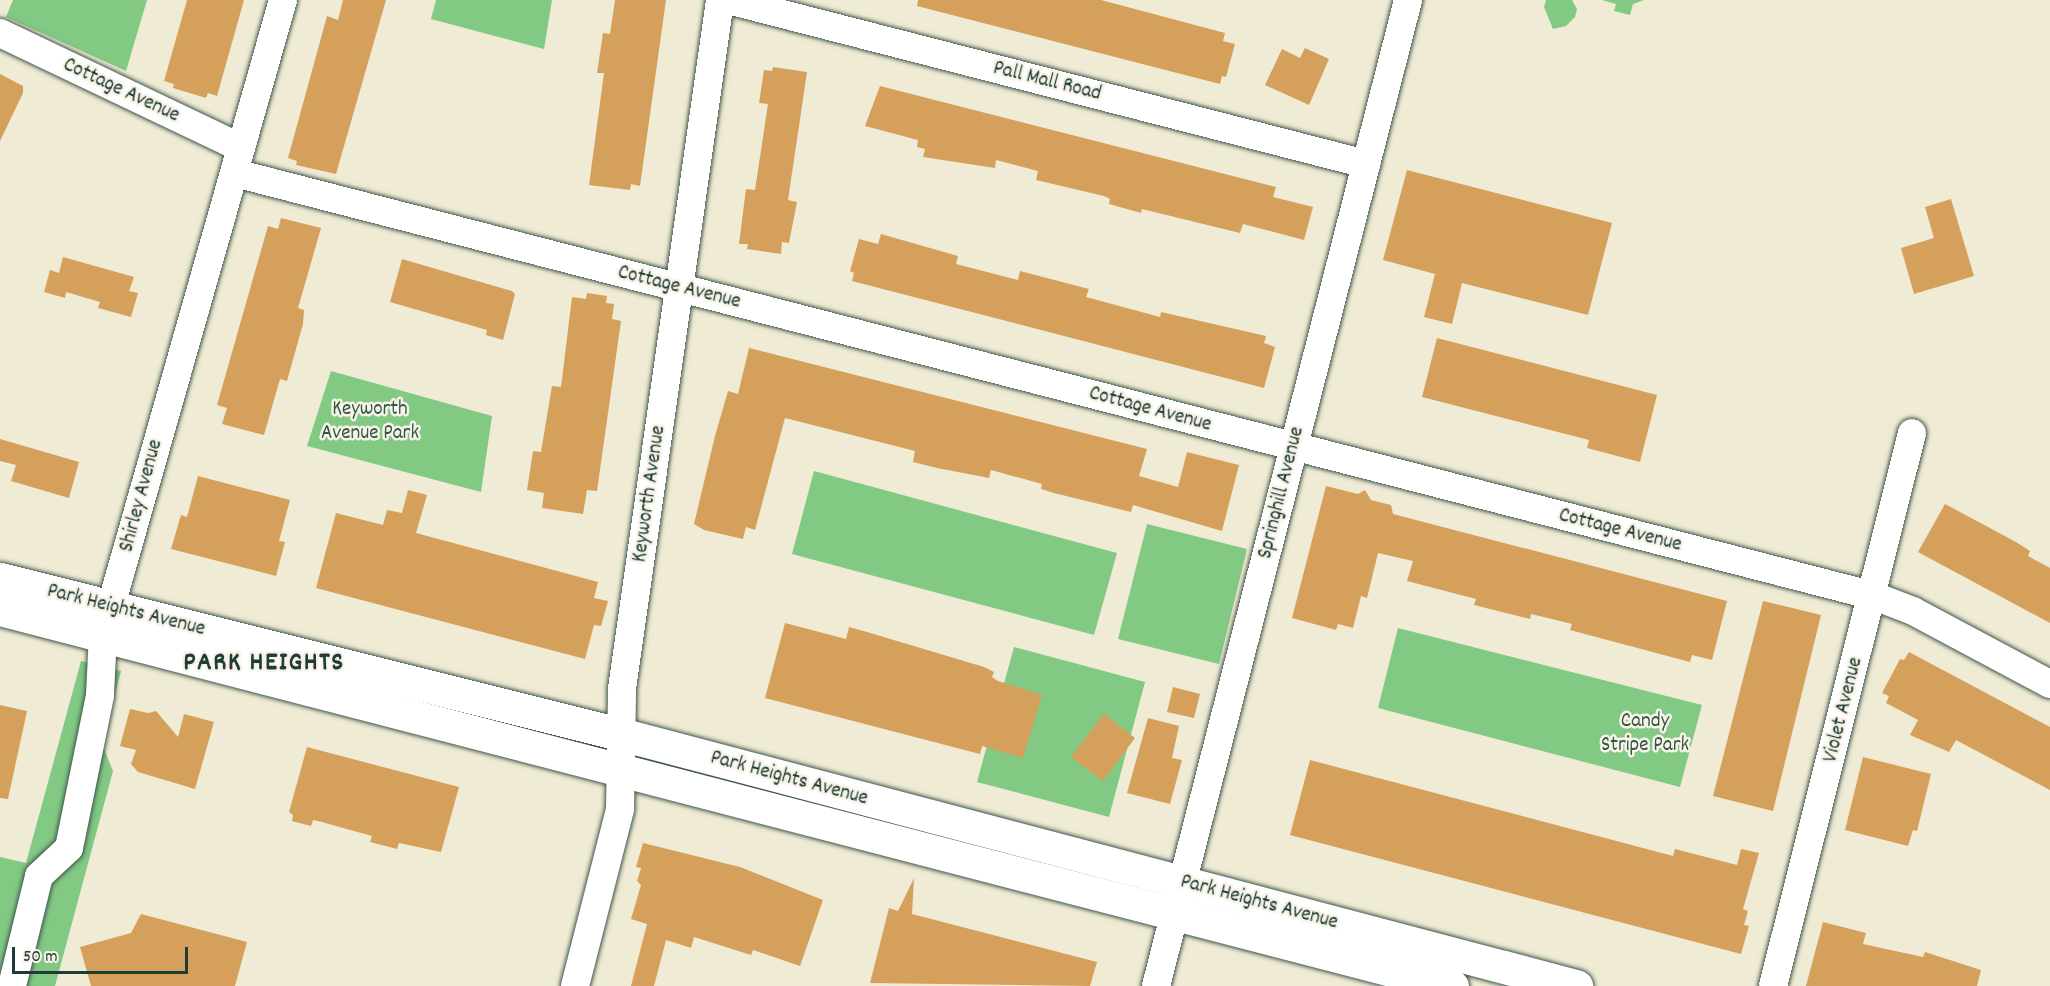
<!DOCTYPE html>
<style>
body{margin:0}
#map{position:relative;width:2050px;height:986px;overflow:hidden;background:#f0ebd4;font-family:Dekko,sans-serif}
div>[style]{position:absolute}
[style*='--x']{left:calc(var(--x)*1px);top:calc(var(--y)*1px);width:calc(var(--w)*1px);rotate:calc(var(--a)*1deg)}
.green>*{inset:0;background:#82c984}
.building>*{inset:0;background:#d5a05c}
.roads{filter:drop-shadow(0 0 2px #3e574c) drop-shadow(0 0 2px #3e574c)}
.minor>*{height:28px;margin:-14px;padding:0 14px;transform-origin:14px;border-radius:14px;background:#fff}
.major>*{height:33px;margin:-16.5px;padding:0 16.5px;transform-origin:16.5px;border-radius:16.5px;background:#fff}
span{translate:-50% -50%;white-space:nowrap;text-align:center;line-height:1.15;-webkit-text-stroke:5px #f7f3e8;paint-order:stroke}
.street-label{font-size:21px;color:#1f3d34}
.park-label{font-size:21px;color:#335944}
.district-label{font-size:27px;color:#1f3d34;font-weight:700;letter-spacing:1.5px}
.scale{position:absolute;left:12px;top:947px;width:176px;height:27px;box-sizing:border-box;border:3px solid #1f3d34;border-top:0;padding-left:8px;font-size:18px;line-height:21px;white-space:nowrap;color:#1f3d34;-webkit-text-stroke:4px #f7f3e8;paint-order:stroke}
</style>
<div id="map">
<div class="green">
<i style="clip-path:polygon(13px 0,147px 0,126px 71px,6px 17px)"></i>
<i style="clip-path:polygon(436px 0,552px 0,544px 49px,431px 19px)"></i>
<i style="clip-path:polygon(1546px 0,1572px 0,1577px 9px,1575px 17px,1566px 26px,1553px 29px,1544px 7px)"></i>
<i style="clip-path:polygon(1602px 0,1644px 0,1633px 4px,1630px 15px,1614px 11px,1616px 4px)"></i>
<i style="clip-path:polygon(331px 371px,492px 416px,481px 492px,307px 446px)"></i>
<i style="clip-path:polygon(814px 471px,1117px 553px,1094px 635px,792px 554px)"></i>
<i style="clip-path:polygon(1147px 524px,1247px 549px,1219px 664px,1118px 639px)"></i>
<i style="clip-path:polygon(1398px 628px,1702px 705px,1680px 787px,1378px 708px)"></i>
<i style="clip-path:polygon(1014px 647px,1145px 682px,1109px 817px,977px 782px)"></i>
<i style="clip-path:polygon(81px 661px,121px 671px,102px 744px,113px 771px,55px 986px,0 986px,0 857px,26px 863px)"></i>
</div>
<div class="building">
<i style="clip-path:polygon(187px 0,244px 0,217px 96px,208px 93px,206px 98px,173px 88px,174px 84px,164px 81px)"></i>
<i style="clip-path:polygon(343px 0,386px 0,336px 174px,296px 165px,297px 161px,288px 158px,327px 16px,338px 20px)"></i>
<i style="clip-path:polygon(615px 0,666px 0,640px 186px,631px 184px,630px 190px,589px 185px,604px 73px,597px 73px,603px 33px,610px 34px)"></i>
<i style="clip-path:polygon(918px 0,1101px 0,1225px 33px,1223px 41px,1235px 44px,1226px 77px,1222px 76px,1220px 84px,917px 6px)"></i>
<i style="clip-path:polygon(1305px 48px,1329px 59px,1309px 105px,1265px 85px,1282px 49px,1300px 58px)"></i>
<i style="clip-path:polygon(773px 67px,807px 72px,788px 200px,797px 202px,789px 243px,782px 242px,781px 254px,747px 249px,748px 244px,739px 244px,746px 189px,755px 190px,768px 104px,759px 103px,764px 70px,772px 71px)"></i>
<i style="clip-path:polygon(0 74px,23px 86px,23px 93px,0 141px)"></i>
<i style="clip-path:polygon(880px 86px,1276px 187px,1273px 197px,1313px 207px,1304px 240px,1243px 224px,1240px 233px,1142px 209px,1141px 213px,1109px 204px,1110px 199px,1104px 196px,1036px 180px,1038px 171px,996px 160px,995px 168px,923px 157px,925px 149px,917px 147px,918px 140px,865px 126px)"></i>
<i style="clip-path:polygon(1407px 170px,1612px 223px,1588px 315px,1462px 283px,1452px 324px,1424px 317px,1435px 274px,1383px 260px)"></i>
<i style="clip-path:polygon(1951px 199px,1974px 276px,1914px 294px,1901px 248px,1934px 238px,1925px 207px)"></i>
<i style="clip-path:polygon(281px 218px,321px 228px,298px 308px,304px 310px,303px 324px,287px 381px,280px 379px,264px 435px,222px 424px,227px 408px,217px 405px,268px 226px,278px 229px)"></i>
<i style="clip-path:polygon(881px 234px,958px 256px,956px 264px,1018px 280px,1020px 271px,1089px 289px,1086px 297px,1160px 317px,1161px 312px,1266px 336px,1264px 343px,1275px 347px,1264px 388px,852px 281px,854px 273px,850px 271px,859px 239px,878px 244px)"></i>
<i style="clip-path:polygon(63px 257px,134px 277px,129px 291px,138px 293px,131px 317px,98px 308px,100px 302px,66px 292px,65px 298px,44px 292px,50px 270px,59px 273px)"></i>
<i style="clip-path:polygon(402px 259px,512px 291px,515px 294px,503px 340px,486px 335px,487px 330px,390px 302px)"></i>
<i style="clip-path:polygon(587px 293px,607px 296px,606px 303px,614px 304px,612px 319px,621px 321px,597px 491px,587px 490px,583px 514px,542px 508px,544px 493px,527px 490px,533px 451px,541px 452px,552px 386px,561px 387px,572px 297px,586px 299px)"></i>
<i style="clip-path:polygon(1437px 338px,1657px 395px,1640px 462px,1587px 448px,1589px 440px,1422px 397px)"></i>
<i style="clip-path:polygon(749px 348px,1147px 449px,1139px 476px,1178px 487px,1187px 452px,1239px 465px,1222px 531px,1133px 505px,1131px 512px,1054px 493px,1041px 489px,1042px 484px,991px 470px,989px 478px,937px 468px,913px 462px,915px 451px,785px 418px,755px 530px,746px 527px,743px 539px,704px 530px,694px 524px,715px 436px,728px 391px,738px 394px)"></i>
<i style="clip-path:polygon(0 439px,79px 462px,69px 498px,11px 481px,16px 465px,0 461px)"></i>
<i style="clip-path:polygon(198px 476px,290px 500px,279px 541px,285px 542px,276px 576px,171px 549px,181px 515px,187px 517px)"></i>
<i style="clip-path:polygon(1326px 486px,1358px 494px,1365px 490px,1371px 500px,1391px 505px,1393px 514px,1727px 601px,1712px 660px,1692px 655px,1690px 662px,1570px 630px,1572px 624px,1552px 619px,1531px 614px,1530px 619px,1474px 605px,1476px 599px,1407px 581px,1413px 561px,1378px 553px,1367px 598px,1361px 596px,1353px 628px,1338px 624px,1336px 630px,1292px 618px)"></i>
<i style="clip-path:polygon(408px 490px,427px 495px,416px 533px,598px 582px,594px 598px,608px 601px,601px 626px,594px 625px,585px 659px,316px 588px,336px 513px,383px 525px,387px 510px,402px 513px)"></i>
<i style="clip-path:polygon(1945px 504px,2016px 542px,2030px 551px,2028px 556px,2050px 568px,2050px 623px,1918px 552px)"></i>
<i style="clip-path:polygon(1763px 601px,1821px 615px,1773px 811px,1713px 796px)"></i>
<i style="clip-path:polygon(785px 623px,846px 639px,849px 627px,867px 632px,984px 667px,994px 672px,992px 677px,998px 681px,1042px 695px,1023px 758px,982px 746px,980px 754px,765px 698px)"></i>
<i style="clip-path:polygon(1909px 652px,2050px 727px,2050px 790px,1956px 740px,1949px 752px,1910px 735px,1918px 720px,1886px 703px,1889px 696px,1882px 693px,1900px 659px,1904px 660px)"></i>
<i style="clip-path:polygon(1173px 687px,1200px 694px,1194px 718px,1167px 712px)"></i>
<i style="clip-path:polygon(0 705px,27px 711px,8px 799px,0 798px)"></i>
<i style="clip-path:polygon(130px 709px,148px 713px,156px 711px,178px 737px,184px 714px,214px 722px,195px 789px,138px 772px,131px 764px,136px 750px,120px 746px)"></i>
<i style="clip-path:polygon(1104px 714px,1135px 738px,1103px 781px,1071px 757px)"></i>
<i style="clip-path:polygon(1148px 718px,1179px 726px,1172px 758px,1182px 760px,1170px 804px,1127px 793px)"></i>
<i style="clip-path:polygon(307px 747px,459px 787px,441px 852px,399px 843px,397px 849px,370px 842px,372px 836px,318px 821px,313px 820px,311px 826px,292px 821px,293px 815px,289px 812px)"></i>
<i style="clip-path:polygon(1863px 757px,1931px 774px,1917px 831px,1913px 830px,1908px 846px,1845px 830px)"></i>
<i style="clip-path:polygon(1310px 760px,1673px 856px,1675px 849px,1737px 865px,1741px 849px,1759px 853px,1743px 909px,1748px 911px,1744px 925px,1749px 926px,1741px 954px,1290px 835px)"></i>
<i style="clip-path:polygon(643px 843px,740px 867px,823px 900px,800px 966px,753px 950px,751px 955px,694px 937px,691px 948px,666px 940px,654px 986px,631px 986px,647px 924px,631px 919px,641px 885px,637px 881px,641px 868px,636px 867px)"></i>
<i style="clip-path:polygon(914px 878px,912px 914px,1097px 962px,1090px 986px,870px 983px,889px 908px,898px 911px)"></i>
<i style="clip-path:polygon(141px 914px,247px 942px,235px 986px,91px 986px,80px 947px,131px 933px)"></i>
<i style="clip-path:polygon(1823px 922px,1866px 933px,1863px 944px,1923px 957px,1925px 952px,1981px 970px,1977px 986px,1806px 986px)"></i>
</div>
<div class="roads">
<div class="minor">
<i style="--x:728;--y:0;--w:659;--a:14.42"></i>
<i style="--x:0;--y:33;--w:267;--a:25.5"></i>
<i style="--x:235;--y:173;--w:1693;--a:14.47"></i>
<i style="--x:1874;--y:596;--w:42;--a:21"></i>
<i style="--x:1913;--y:611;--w:155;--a:28.1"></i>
<i style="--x:12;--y:986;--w:113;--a:-76.2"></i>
<i style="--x:39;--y:876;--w:41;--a:-43"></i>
<i style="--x:69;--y:848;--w:156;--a:-78.5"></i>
<i style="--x:100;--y:695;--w:61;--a:-87.2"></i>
<i style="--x:103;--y:634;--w:659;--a:-74.15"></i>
<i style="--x:575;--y:986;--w:183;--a:-75.7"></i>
<i style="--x:620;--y:809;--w:120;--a:-89"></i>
<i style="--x:622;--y:689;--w:696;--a:-81.9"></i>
<i style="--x:1156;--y:986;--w:1018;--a:-75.66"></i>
<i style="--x:1773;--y:986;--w:570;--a:-75.89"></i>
</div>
<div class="major">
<i style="--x:0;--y:579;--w:639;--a:14.04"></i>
<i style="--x:620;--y:734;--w:989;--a:14.77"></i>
<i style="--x:0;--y:609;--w:1500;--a:14.55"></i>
</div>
</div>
<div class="street-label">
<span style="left:1047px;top:82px;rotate:14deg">Pall Mall Road</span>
<span style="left:121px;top:91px;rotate:25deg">Cottage Avenue</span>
<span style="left:679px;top:288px;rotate:14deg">Cottage Avenue</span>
<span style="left:1150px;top:410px;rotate:15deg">Cottage Avenue</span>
<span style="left:1282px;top:493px;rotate:-76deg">Springhill Avenue</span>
<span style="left:650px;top:494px;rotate:-82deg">Keyworth Avenue</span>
<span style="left:142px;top:496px;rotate:-75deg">Shirley Avenue</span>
<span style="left:1620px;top:531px;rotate:14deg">Cottage Avenue</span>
<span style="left:126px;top:611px;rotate:14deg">Park Heights Avenue</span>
<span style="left:1844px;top:710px;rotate:-76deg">Violet Avenue</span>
<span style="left:789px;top:779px;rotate:15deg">Park Heights Avenue</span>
<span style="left:1259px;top:903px;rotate:15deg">Park Heights Avenue</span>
</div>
<div class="park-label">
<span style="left:370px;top:422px">Keyworth<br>Avenue Park</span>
<span style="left:1645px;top:734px">Candy<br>Stripe Park</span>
</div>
<div class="district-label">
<span style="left:264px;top:664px">PARK HEIGHTS</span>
</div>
<div class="scale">50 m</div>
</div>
